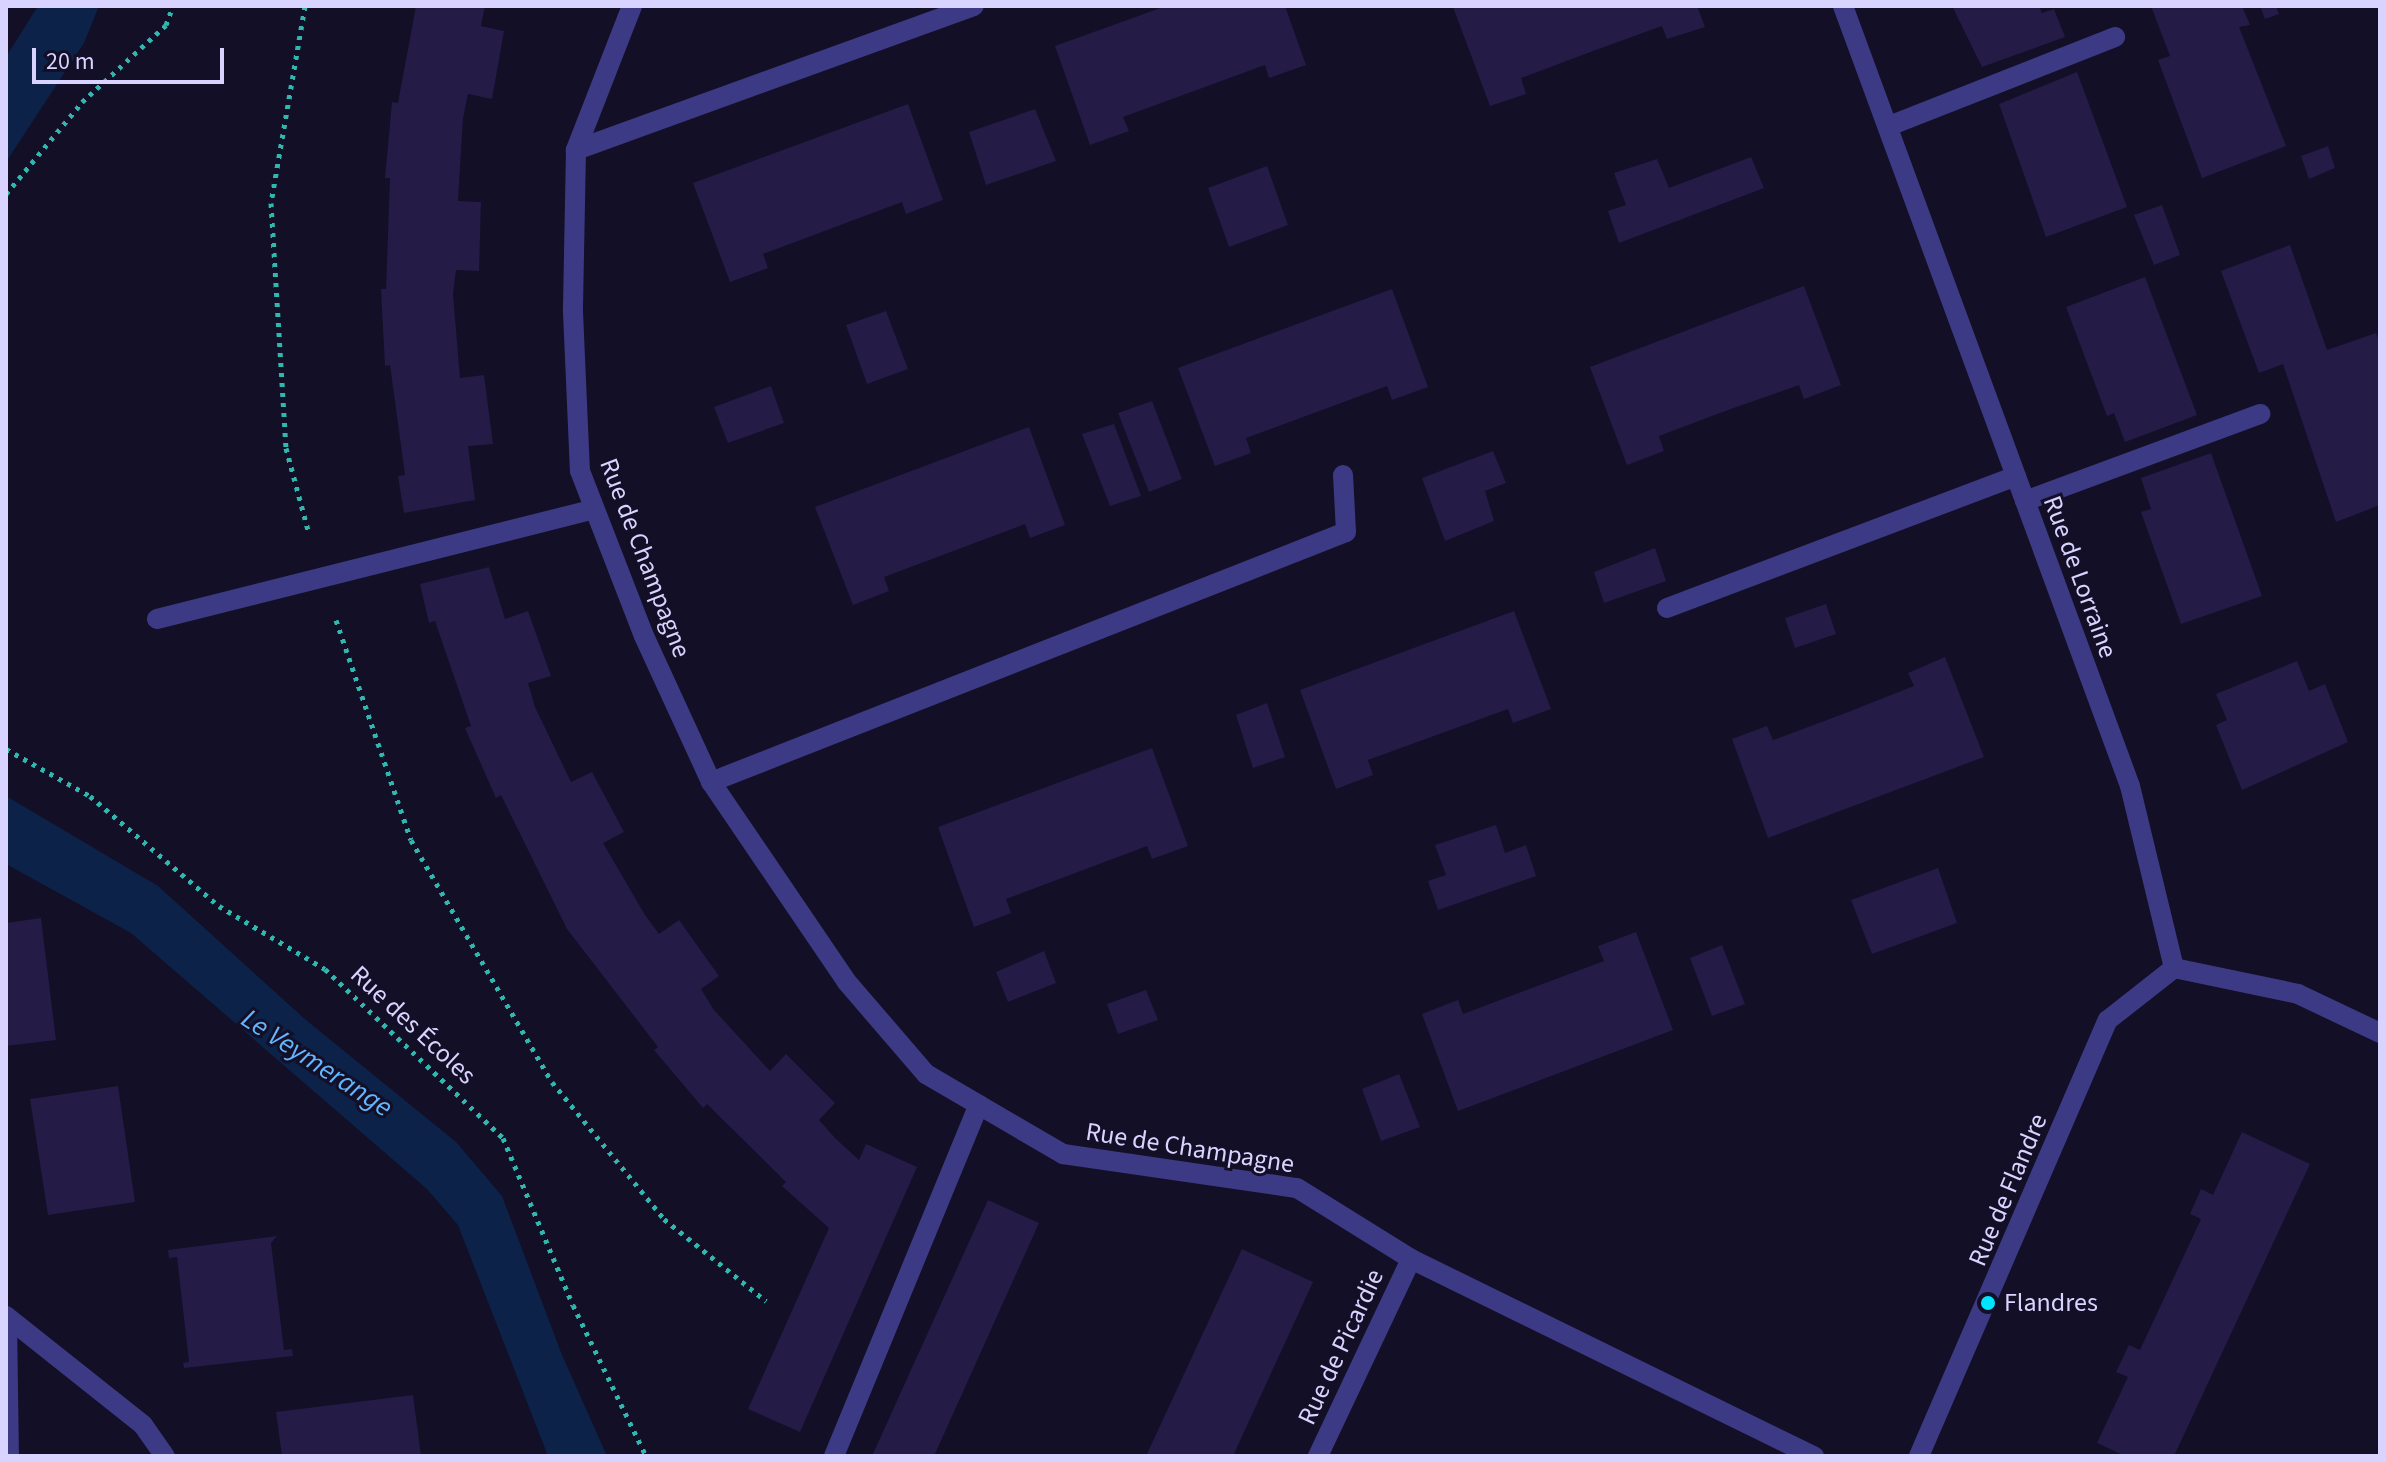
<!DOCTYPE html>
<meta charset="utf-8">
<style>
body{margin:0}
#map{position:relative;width:2386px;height:1462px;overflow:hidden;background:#130f26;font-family:"Source Sans 3",sans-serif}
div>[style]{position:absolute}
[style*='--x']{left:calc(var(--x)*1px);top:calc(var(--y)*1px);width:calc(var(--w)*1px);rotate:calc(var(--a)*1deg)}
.water>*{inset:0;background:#0c2248}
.building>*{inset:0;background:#241b47}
.path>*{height:5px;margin-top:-2.5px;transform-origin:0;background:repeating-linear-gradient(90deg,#2fb8b0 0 4px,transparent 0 10px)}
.service>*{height:20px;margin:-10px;padding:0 10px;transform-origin:10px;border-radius:10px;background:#3d3a85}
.minor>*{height:20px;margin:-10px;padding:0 10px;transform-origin:10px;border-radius:10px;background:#3d3a85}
.dots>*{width:22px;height:22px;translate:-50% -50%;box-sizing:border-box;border:4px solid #130f26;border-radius:50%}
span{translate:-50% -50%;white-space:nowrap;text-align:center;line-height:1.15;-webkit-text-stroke:6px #130f26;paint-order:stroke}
.street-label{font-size:26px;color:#d9d4ff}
.poi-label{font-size:26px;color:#d9d4ff}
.left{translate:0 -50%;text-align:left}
.water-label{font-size:28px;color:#62b6ff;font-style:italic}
.frame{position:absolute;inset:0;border:8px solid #d9d4ff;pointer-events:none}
.scale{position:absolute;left:32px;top:48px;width:192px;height:36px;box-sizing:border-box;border:4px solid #d9d4ff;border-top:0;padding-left:10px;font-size:24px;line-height:28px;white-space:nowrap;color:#d9d4ff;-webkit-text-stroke:6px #130f26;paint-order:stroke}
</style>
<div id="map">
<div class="water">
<i style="clip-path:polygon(38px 6px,99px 6px,84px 43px,6px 162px,6px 57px)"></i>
<i style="clip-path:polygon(6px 796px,158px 886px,306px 1020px,456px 1142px,502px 1196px,562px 1355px,607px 1456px,548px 1456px,458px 1225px,427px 1189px,131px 933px,6px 864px)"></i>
</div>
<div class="building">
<i style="clip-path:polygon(416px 6px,485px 6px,481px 26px,504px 31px,492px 99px,468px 94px,463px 118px,458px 201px,481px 202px,479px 271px,456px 270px,453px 294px,460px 378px,484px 375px,493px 444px,468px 446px,475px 500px,404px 513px,398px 476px,405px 475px,390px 365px,385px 366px,381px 289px,386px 289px,390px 178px,385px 178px,392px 102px,398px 103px)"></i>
<i style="clip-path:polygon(1166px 6px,1285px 6px,1306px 65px,1269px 78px,1265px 65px,1123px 117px,1129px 131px,1090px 145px,1055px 46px)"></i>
<i style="clip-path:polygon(1697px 6px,1705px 27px,1667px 39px,1662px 26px,1593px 51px,1521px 78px,1526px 94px,1490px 106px,1453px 7px)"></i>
<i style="clip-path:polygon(1952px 6px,2039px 6px,2042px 13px,2054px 9px,2065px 37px,1982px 67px)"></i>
<i style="clip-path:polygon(2151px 6px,2242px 6px,2250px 25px,2239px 27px,2286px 146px,2202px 178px,2158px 60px,2170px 56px)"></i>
<i style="clip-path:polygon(2260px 6px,2276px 6px,2279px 14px,2265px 19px)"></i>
<i style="clip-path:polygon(2077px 72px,2127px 207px,2046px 237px,1999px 104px)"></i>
<i style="clip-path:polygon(908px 104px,943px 200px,906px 214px,902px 202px,763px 254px,768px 268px,730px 282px,693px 183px)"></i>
<i style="clip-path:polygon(1035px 109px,1056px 161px,986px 185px,969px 132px)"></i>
<i style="clip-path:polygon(2328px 146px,2335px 168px,2309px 179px,2301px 156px)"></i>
<i style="clip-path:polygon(1751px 157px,1764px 188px,1619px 243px,1608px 211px,1626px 205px,1614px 173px,1657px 159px,1669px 188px)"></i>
<i style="clip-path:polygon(1267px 166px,1288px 225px,1229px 247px,1208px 188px)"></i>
<i style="clip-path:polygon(2162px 205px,2180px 255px,2154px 265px,2134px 215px)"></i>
<i style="clip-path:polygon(2290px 245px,2327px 350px,2376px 333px,2380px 343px,2380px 505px,2336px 522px,2283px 364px,2259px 373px,2221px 271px)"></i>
<i style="clip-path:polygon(2145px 277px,2197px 415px,2125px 442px,2114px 413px,2107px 416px,2066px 307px)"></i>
<i style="clip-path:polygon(1804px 286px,1841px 385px,1804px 399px,1799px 385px,1728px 410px,1659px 436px,1664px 451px,1627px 465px,1590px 367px)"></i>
<i style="clip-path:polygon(1392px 289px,1428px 387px,1392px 400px,1387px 386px,1246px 438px,1251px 453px,1215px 466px,1178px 368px)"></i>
<i style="clip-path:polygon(886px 311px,908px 369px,867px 384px,846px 325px)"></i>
<i style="clip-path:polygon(771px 386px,784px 423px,728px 443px,714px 407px)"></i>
<i style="clip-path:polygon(1152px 401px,1182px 479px,1149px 492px,1118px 413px)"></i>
<i style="clip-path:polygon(1114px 424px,1141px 496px,1110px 506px,1082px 434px)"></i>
<i style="clip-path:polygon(1029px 427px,1065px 525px,1030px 538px,1025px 524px,884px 577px,889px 591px,853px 605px,815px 507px)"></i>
<i style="clip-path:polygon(1493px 451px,1506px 483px,1485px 491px,1494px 521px,1445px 541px,1422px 478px)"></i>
<i style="clip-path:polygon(2211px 453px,2262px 596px,2181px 624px,2141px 512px,2151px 509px,2141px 478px)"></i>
<i style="clip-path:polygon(1655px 548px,1666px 581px,1604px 603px,1594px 572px)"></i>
<i style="clip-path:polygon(489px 567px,505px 619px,528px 611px,551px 676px,528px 683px,535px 707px,571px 782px,592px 772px,624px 832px,603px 843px,645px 915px,659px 934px,679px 920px,719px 976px,701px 989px,714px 1010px,770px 1071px,786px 1054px,835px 1103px,819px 1120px,835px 1138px,859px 1160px,866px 1144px,917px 1167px,800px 1432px,748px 1409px,829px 1228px,782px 1186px,786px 1182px,707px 1104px,703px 1108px,654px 1050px,658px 1047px,567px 929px,501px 795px,496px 798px,465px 728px,471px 726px,435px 621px,429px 623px,420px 584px)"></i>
<i style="clip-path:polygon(1826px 604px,1836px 634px,1795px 648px,1785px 618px)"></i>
<i style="clip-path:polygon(1514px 611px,1551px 709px,1513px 723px,1508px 709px,1368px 760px,1373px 775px,1336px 789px,1300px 690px)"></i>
<i style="clip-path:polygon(1945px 657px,1984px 757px,1768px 838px,1732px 739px,1767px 726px,1773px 740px,1843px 714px,1914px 686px,1908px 673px)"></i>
<i style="clip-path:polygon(2297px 661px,2309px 691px,2325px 684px,2348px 742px,2242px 790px,2216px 725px,2227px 720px,2216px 694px)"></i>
<i style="clip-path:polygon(1267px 703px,1285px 757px,1253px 768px,1236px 715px)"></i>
<i style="clip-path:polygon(1152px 748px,1188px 846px,1152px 859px,1147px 846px,1006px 899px,1011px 913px,974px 927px,938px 827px)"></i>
<i style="clip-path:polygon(1496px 825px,1505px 853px,1526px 845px,1536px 876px,1438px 910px,1428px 881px,1446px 875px,1435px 845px)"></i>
<i style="clip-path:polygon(1938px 868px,1957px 923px,1872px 954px,1851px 900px)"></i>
<i style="clip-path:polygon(41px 918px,56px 1040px,6px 1046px,6px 923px)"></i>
<i style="clip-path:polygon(1636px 932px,1673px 1030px,1458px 1111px,1422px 1014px,1458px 1000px,1463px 1014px,1604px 961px,1598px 946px)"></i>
<i style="clip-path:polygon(1722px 945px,1745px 1004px,1712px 1016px,1690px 958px)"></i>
<i style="clip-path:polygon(1044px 951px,1056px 983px,1008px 1002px,996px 972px)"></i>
<i style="clip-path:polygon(1146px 990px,1158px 1020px,1118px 1034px,1107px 1004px)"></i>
<i style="clip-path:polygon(1399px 1074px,1420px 1127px,1381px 1141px,1362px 1089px)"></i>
<i style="clip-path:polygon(118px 1086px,135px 1202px,48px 1215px,30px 1099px)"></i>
<i style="clip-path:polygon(2242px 1132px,2310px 1164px,2174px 1456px,2125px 1456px,2097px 1443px,2128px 1377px,2116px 1372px,2129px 1345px,2140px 1350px,2201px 1219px,2190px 1214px,2201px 1189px,2213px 1195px)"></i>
<i style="clip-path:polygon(988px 1200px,1039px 1223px,944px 1434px,934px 1456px,872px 1456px)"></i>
<i style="clip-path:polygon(277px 1236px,271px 1243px,284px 1350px,292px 1349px,293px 1356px,184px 1368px,183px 1363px,189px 1362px,177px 1257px,169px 1258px,168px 1250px)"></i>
<i style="clip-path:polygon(1242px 1249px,1313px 1282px,1233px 1456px,1146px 1456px)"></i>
<i style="clip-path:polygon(413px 1395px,421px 1456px,282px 1456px,276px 1412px)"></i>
</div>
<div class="path">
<i style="--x:305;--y:6;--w:200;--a:99.8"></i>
<i style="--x:271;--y:203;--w:245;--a:86.5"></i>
<i style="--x:286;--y:448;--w:89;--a:75"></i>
<i style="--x:6;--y:194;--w:119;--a:-50.4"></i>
<i style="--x:82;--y:102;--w:114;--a:-42.5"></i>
<i style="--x:166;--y:25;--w:20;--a:-70"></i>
<i style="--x:336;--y:620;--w:232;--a:71.2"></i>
<i style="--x:411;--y:840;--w:280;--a:59.8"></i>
<i style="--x:552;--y:1082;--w:177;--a:50.7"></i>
<i style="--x:664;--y:1219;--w:131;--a:38.8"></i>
<i style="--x:6;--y:749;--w:96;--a:29.2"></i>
<i style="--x:90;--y:796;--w:170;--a:40.5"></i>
<i style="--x:219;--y:906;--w:123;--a:30.7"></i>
<i style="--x:325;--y:969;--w:245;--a:43.5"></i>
<i style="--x:503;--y:1138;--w:181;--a:67.3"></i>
<i style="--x:573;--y:1305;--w:168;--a:64.2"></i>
</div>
<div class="service">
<i style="--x:1889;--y:126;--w:243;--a:-21.5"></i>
<i style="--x:2025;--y:501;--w:251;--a:-20.3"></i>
<i style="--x:1667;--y:608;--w:373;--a:-20.7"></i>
<i style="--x:157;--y:619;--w:451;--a:-14.1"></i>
<i style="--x:711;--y:782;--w:682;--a:-21.49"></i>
<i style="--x:1346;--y:532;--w:57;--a:-93"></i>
<i style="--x:834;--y:1456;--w:380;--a:-67.6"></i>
</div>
<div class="minor">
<i style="--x:632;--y:6;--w:155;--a:111.3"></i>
<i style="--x:576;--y:150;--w:162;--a:91.1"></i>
<i style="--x:573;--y:312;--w:159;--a:87.5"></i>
<i style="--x:580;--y:471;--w:177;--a:68.8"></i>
<i style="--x:644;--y:636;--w:161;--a:65.3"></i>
<i style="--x:711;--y:782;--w:240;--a:55.8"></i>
<i style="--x:846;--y:981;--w:123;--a:49.3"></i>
<i style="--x:926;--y:1074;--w:159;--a:30.3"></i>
<i style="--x:1063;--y:1154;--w:236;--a:8.3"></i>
<i style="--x:1297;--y:1188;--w:134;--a:31.9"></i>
<i style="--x:1411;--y:1259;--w:449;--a:26.1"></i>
<i style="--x:1843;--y:6;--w:831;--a:69.8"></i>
<i style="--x:2130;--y:786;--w:187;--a:76.4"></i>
<i style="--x:576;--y:150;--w:423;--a:-19.9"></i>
<i style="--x:2174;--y:968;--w:127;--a:11.8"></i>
<i style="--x:2298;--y:994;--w:91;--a:25.4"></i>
<i style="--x:6;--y:1316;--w:175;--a:38.5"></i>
<i style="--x:143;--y:1425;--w:38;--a:55"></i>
<i style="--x:7;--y:1318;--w:138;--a:89.2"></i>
<i style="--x:1318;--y:1456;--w:218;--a:-64.7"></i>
<i style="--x:1919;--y:1456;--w:475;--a:-66.6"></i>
<i style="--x:2108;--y:1020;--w:84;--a:-38.2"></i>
</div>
<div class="dots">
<i style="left:1988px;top:1303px;background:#00e5ff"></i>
</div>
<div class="street-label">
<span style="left:645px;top:558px;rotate:69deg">Rue de Champagne</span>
<span style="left:2080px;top:577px;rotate:70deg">Rue de Lorraine</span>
<span style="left:413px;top:1025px;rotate:43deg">Rue des Écoles</span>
<span style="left:1190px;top:1148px;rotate:9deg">Rue de Champagne</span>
<span style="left:2008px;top:1190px;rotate:-67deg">Rue de Flandre</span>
<span style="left:1341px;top:1347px;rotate:-65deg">Rue de Picardie</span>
</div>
<div class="poi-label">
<span class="left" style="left:2004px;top:1303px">Flandres</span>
</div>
<div class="water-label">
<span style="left:317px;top:1063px;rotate:33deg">Le Veymerange</span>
</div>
<div class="frame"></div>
<div class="scale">20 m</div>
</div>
